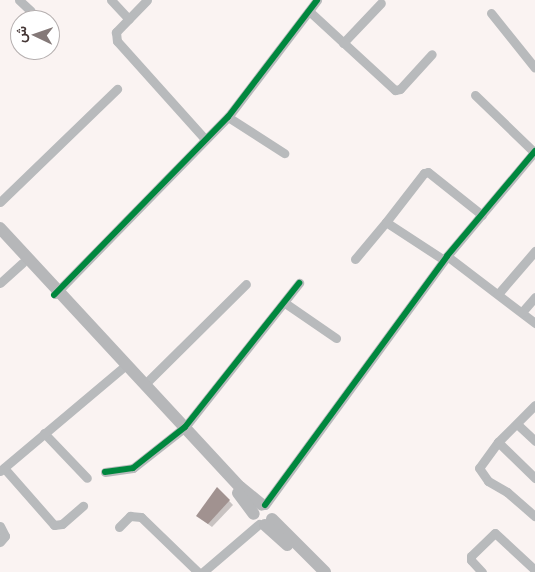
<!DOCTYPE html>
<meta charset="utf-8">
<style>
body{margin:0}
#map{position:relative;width:535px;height:572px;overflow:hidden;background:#faf3f2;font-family:Ubuntu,Vazirmatn,sans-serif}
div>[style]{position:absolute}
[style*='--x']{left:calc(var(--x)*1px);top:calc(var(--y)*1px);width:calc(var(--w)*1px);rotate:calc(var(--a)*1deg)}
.shadow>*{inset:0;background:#0003}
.building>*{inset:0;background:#a19290}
.minor>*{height:9px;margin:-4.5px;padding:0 4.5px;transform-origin:4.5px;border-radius:4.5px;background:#b8babc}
.highway>*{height:12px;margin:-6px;padding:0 6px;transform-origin:6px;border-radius:6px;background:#b6b7b9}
.cycleway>*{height:6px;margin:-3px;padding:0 3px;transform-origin:3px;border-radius:3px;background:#00873e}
span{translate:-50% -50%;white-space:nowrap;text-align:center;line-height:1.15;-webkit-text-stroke:5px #fff;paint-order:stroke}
.north{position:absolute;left:10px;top:10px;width:50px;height:50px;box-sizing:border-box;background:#fff;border:1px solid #b5afaf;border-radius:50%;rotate:273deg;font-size:14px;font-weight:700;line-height:20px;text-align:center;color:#453736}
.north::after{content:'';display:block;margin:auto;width:18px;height:22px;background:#847978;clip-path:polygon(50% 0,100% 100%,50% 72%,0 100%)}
</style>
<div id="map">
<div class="shadow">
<i style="clip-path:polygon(217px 488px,233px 505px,212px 527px,201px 519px)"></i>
</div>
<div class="building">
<i style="clip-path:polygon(217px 487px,230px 500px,208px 524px,196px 516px)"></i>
</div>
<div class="minor">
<i style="--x:19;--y:0;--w:16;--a:43"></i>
<i style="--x:111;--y:0;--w:26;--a:47"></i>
<i style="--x:147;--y:0;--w:45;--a:134.1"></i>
<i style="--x:116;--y:32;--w:9;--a:84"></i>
<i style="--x:117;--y:41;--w:132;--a:48.1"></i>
<i style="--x:309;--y:11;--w:117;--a:42.6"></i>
<i style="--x:395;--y:90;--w:5;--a:-11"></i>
<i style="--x:400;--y:89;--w:47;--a:-47.6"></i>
<i style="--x:491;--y:13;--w:70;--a:51.3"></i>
<i style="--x:343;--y:43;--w:55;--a:-46.5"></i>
<i style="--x:475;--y:95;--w:82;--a:44"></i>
<i style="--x:228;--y:117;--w:67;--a:32.7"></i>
<i style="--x:0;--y:202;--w:163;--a:-44"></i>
<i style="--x:447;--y:256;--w:111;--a:37.3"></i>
<i style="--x:355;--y:259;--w:48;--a:-50"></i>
<i style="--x:444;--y:260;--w:69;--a:-146.8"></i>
<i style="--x:386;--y:222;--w:62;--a:-52.2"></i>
<i style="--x:424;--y:173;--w:4;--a:-14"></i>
<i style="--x:428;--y:172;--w:69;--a:38.5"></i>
<i style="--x:0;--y:283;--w:30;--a:-42"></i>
<i style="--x:55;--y:294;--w:248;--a:-45.7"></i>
<i style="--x:228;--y:117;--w:147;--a:-52.7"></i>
<i style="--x:498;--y:294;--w:57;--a:-49.3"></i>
<i style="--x:285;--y:303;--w:62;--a:34.5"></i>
<i style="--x:522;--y:312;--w:20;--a:-49"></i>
<i style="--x:145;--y:384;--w:142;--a:-44.7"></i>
<i style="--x:535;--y:405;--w:52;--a:135"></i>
<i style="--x:498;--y:442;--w:32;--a:126"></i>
<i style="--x:479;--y:468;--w:16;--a:55"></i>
<i style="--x:488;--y:481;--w:22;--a:30"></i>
<i style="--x:507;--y:492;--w:37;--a:41"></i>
<i style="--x:517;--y:424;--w:25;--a:43"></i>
<i style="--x:44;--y:433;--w:62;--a:46.3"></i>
<i style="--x:498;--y:442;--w:52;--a:44.2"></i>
<i style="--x:4;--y:468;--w:76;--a:48.7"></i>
<i style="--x:54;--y:525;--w:8;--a:-7"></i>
<i style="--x:62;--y:524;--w:28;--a:-41"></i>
<i style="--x:0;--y:471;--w:166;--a:-40.1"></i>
<i style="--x:105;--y:472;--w:28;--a:-8"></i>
<i style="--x:133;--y:468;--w:66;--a:-38.3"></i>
<i style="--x:185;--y:427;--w:184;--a:-51.6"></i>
<i style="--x:265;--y:505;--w:308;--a:-53.8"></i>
<i style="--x:447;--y:256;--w:137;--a:-50"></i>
<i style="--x:0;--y:526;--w:11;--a:63"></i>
<i style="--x:5;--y:536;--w:8;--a:130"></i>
<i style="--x:119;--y:527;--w:16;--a:-45"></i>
<i style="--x:130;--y:516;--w:11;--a:5"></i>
<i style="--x:141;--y:517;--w:79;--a:44"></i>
<i style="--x:203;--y:572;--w:74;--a:-40.6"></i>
<i style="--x:482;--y:572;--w:16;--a:-133"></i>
<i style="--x:471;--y:560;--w:4;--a:-90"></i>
<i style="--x:471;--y:556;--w:33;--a:-44"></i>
<i style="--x:495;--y:533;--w:54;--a:42.8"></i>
</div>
<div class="highway">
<i style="--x:0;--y:228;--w:353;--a:47.2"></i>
<i style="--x:240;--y:487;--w:28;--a:39"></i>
<i style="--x:238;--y:493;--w:26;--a:53"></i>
<i style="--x:272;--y:519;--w:75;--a:45"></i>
<i style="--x:265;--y:525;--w:30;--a:42"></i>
</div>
<div class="cycleway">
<i style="--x:54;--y:295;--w:249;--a:-45.7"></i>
<i style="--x:228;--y:117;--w:147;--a:-52.7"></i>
<i style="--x:105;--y:472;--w:28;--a:-8"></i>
<i style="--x:133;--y:468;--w:66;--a:-38.3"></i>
<i style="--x:185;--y:427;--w:184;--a:-51.6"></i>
<i style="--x:265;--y:505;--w:308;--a:-53.8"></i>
<i style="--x:447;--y:256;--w:137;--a:-50"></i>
</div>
<div class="north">ش</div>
</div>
